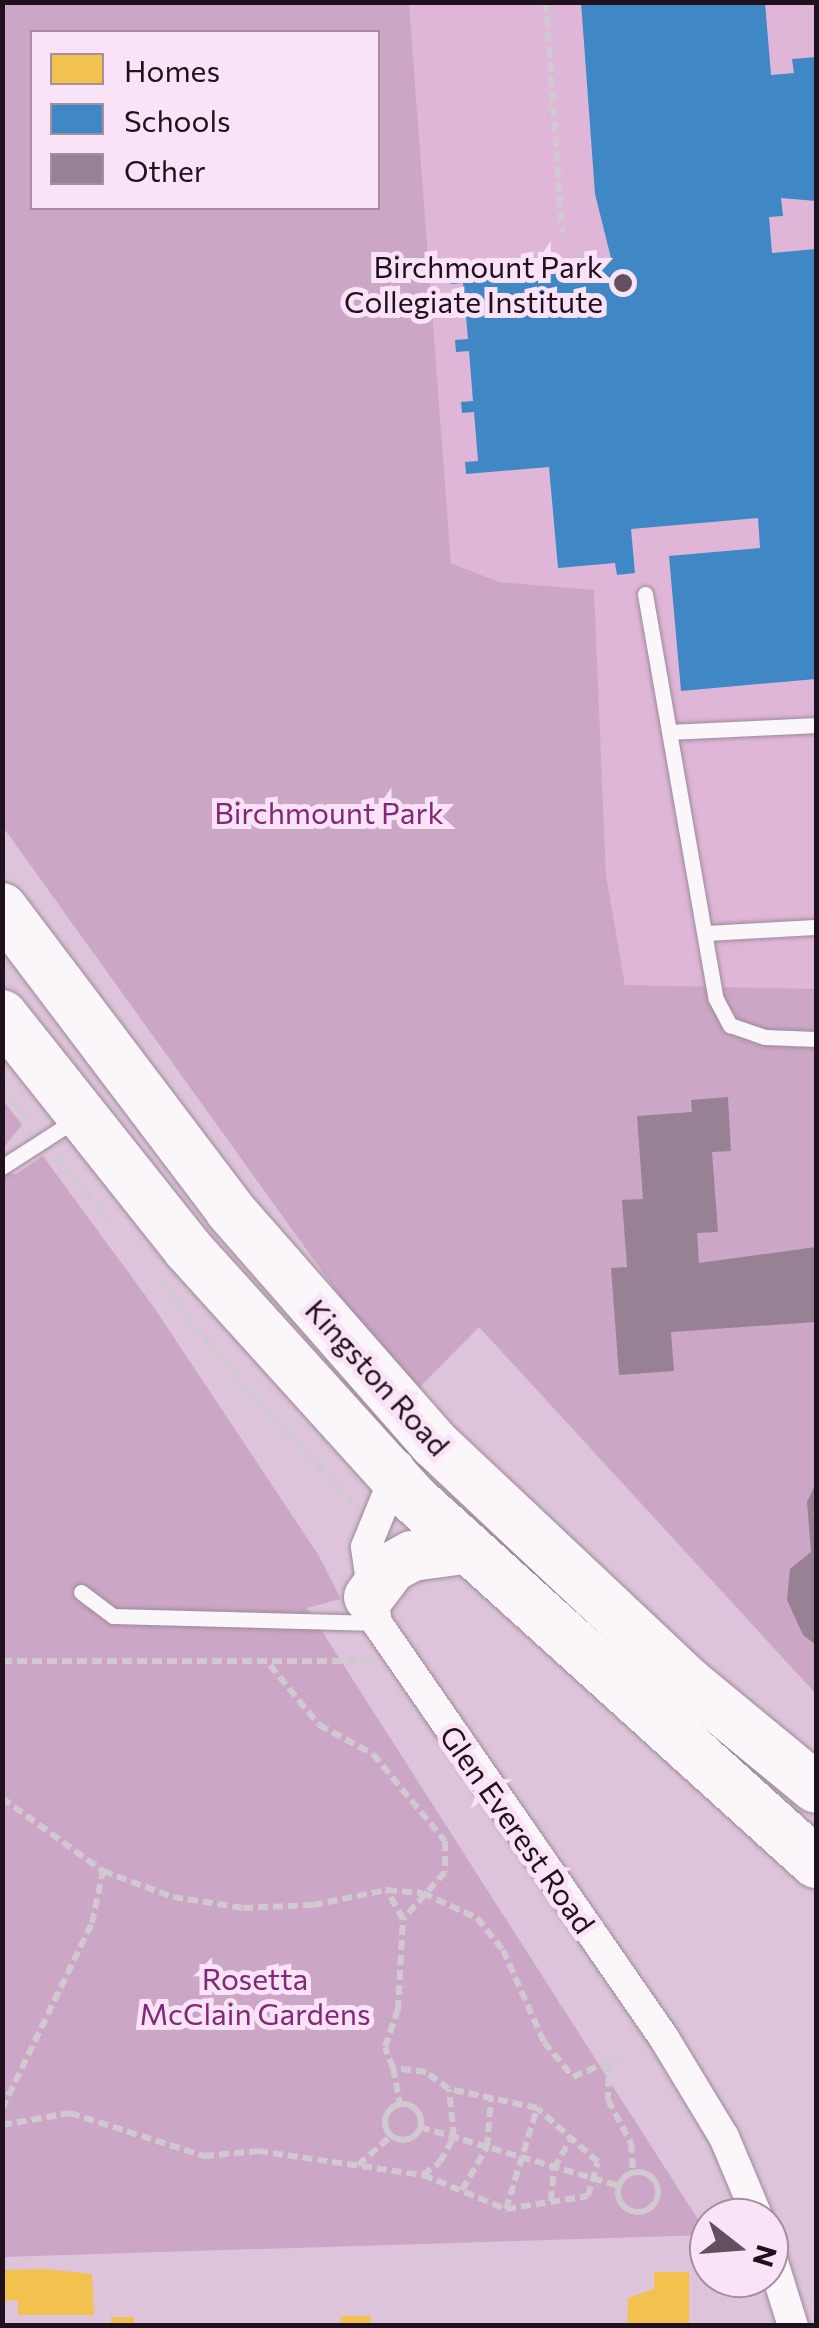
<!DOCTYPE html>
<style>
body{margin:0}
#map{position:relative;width:819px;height:2328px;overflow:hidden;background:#dec4da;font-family:Commissioner,sans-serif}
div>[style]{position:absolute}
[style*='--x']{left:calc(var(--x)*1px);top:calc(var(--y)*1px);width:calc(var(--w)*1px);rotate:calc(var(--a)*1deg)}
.built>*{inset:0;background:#dfb6d8}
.green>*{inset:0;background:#cca6c6}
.homes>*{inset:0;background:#f2c14e}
.schools>*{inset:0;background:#3f88c5}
.building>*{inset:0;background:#988095}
.path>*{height:6px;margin-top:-3px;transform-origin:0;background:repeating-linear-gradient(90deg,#d0c9d0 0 10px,transparent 0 15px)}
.path>.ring{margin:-3px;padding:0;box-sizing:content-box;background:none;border:6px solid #d0c9d0;border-radius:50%}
.roads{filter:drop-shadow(0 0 2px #9d899a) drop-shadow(0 0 2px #9d899a)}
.service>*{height:15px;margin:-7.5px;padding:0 7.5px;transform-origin:7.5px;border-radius:7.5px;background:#faf6f9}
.minor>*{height:30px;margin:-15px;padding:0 15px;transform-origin:15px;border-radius:15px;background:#faf6f9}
.primary>*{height:50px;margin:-25px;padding:0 25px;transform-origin:25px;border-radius:25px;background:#faf6f9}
.dots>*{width:28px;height:28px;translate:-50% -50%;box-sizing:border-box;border:5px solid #fbe3f7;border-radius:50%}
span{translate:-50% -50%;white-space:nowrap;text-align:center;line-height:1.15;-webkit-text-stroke:10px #fbe3f7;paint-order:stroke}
.poi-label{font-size:30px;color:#21101e}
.right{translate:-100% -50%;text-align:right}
.park-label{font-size:30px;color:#812978}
.street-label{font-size:30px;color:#21101e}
.frame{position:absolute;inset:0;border:5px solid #21101e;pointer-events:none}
.legend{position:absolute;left:30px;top:30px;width:350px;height:180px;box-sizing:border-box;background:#fbe3f7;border:2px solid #a48fa0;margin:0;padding:12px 18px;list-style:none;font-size:30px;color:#21101e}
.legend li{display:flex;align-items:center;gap:20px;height:50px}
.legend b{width:50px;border:2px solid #a48fa0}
.north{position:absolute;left:689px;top:2198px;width:100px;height:100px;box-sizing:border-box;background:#fbe3f7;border:2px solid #a48fa0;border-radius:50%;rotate:107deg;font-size:28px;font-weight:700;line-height:40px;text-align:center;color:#21101e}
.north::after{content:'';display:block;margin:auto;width:35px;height:45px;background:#634f60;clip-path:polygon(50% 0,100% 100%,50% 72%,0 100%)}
</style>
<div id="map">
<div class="built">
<i style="clip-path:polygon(409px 3px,816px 3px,816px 989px,625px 986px,606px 875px,594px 591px,499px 582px,451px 563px)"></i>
</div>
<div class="green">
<i style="clip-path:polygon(evenodd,3px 3px,409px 3px,451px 563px,499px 582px,594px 590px,606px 875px,625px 985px,816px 989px,816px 1694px,479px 1327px,417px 1390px,380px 1352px,3px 827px,3px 3px,32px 32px,378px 32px,378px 208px,32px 208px,32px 32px)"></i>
<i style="clip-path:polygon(3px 1100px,22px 1125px,3px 1148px)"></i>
<i style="clip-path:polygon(43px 1156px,153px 1306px,319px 1556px,341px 1599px,307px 1608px,708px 2235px,3px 2257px,2px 1173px,16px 1174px)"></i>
</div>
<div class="homes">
<i style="clip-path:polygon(44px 2269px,92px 2274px,94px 2315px,18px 2315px,18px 2300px,5px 2301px,5px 2270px)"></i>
<i style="clip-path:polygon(654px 2272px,689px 2272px,689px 2326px,627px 2326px,628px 2298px,654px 2289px)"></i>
<i style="clip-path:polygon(341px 2316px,371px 2316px,371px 2326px,340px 2326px)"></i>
<i style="clip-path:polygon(111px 2317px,134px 2317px,134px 2326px,111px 2326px)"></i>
</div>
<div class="schools">
<i style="clip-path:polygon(581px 2px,765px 2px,771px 75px,794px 73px,792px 59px,816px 57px,816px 201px,781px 198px,783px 216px,769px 217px,772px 253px,816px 249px,816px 679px,681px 691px,669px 556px,760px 548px,758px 518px,631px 529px,635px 573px,617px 575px,615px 563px,558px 568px,549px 467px,466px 474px,465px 462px,478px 461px,474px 412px,462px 413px,461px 402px,473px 401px,469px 351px,456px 352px,455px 340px,468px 339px,463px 283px,451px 284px,450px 272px,611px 258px,595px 194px)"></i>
</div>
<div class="building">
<i style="clip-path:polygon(728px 1097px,731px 1151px,712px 1152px,718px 1232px,697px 1233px,699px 1263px,816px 1247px,816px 1322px,671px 1332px,674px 1371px,619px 1375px,611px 1268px,627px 1267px,622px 1200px,643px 1199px,637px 1116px,692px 1112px,691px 1100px)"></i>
<i style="clip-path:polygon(816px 1483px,816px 1645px,803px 1635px,787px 1600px,790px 1569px,811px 1552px,807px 1502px)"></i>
</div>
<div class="path">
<i style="--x:546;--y:2;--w:231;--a:86"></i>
<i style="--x:2;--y:1089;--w:44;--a:50.5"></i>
<i style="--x:57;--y:1156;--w:82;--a:50.9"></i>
<i style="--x:158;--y:1280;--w:139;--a:51.1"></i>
<i style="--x:245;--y:1388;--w:158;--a:46.5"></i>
<i style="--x:2;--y:1661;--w:369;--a:0"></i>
<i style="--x:270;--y:1665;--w:77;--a:50.8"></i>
<i style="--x:319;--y:1725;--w:61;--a:28.2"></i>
<i style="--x:373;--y:1754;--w:113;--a:50.4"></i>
<i style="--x:445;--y:1841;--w:31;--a:90"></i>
<i style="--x:445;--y:1872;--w:63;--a:131.8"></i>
<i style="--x:2;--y:1798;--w:125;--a:35.9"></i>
<i style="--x:103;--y:1871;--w:75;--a:20.4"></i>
<i style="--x:173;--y:1897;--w:71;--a:8.9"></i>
<i style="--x:243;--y:1908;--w:70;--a:-2.5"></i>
<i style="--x:313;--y:1905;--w:76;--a:-11.5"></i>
<i style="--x:387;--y:1890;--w:36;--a:5"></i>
<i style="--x:423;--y:1893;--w:60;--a:24.8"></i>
<i style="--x:477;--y:1918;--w:41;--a:50.9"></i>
<i style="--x:503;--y:1950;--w:101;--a:66"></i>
<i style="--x:544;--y:2042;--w:45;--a:50.4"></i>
<i style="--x:573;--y:2077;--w:52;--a:-23.6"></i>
<i style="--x:609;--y:2062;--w:38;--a:92"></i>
<i style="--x:608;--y:2100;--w:49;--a:61.9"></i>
<i style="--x:631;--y:2143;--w:30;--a:86"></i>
<i style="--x:393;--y:2068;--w:36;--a:79"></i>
<i class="ring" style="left:385px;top:2104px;width:30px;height:30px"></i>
<i style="--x:2;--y:2109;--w:207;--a:-64.2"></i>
<i style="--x:92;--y:1923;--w:53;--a:-78.1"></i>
<i style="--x:2;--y:2125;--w:69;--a:-10"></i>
<i style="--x:70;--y:2113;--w:141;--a:17.8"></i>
<i style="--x:204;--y:2156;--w:54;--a:-5.3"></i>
<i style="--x:258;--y:2151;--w:167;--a:8.3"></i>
<i style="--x:423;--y:2175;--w:90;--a:22.3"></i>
<i style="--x:506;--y:2209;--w:83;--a:-9"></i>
<i style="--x:588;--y:2196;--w:35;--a:-74"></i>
<i style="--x:598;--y:2162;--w:81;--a:-138.5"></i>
<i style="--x:537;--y:2108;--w:90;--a:-167.8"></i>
<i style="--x:449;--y:2089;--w:29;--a:-144"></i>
<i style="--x:426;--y:2072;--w:33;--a:-173"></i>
<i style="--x:393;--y:2068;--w:22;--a:-111"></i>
<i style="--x:385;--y:2047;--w:39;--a:-71"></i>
<i style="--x:398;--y:2010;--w:91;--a:-86.9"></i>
<i style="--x:403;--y:1919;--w:33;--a:-119"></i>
<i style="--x:420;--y:2127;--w:208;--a:16.5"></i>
<i style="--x:358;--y:2165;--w:44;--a:-41.3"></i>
<i class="ring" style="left:618px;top:2172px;width:34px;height:34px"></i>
<i style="--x:423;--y:2175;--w:21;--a:-37"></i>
<i style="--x:440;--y:2162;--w:29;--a:-61"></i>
<i style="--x:454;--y:2137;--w:48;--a:-95.9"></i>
<i style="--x:462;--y:2190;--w:50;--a:-59.8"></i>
<i style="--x:487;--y:2147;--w:49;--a:-85.3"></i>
<i style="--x:551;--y:2201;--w:33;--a:-85"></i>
<i style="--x:554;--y:2168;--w:34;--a:-60"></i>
<i style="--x:506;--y:2209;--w:106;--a:-72.9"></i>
</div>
<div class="roads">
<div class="service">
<i style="--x:645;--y:594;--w:411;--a:80.1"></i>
<i style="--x:716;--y:999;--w:30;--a:62"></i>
<i style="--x:730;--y:1025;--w:37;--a:19"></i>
<i style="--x:765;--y:1037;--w:51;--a:2.2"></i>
<i style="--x:670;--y:732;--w:146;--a:-2.7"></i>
<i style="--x:705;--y:933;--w:111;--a:-3.1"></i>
<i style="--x:2;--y:1167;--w:90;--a:-32.8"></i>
<i style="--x:81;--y:1592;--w:40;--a:37"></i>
<i style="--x:113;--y:1616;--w:264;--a:1.5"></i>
</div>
<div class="minor">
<i style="--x:399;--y:1466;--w:87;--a:112.2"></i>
<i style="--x:366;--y:1547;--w:77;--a:81.8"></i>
<i style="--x:377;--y:1623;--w:505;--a:55.33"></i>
<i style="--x:664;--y:2038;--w:116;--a:58.8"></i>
<i style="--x:724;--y:2137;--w:88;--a:67.2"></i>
<i style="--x:769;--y:2249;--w:81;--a:72.7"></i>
</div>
<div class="primary">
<i style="--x:2;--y:908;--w:378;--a:52.9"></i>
<i style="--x:230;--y:1210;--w:310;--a:48.8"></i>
<i style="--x:434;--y:1443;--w:352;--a:43.3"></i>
<i style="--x:690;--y:1684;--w:163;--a:39.5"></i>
<i style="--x:2;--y:1015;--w:299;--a:51.5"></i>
<i style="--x:188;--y:1249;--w:338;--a:47.9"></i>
<i style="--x:415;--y:1500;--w:541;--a:42.15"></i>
<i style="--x:369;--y:1597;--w:38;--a:-53"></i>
<i style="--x:392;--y:1567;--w:23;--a:-29"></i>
<i style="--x:412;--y:1556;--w:52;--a:-7.7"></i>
</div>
</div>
<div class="dots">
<i style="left:623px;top:283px;background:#634f60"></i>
</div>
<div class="poi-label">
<span class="right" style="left:603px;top:283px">Birchmount Park<br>Collegiate Institute</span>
</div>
<div class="park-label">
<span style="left:329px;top:812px">Birchmount Park</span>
<span style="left:255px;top:1995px">Rosetta<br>McClain Gardens</span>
</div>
<div class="street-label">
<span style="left:378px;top:1377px;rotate:48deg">Kingston Road</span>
<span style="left:518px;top:1829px;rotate:55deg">Glen Everest Road</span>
</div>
<div class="frame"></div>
<ul class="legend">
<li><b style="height:28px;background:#f2c14e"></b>Homes</li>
<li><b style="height:28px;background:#3f88c5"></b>Schools</li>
<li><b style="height:28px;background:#988095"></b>Other</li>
</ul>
<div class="north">N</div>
</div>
